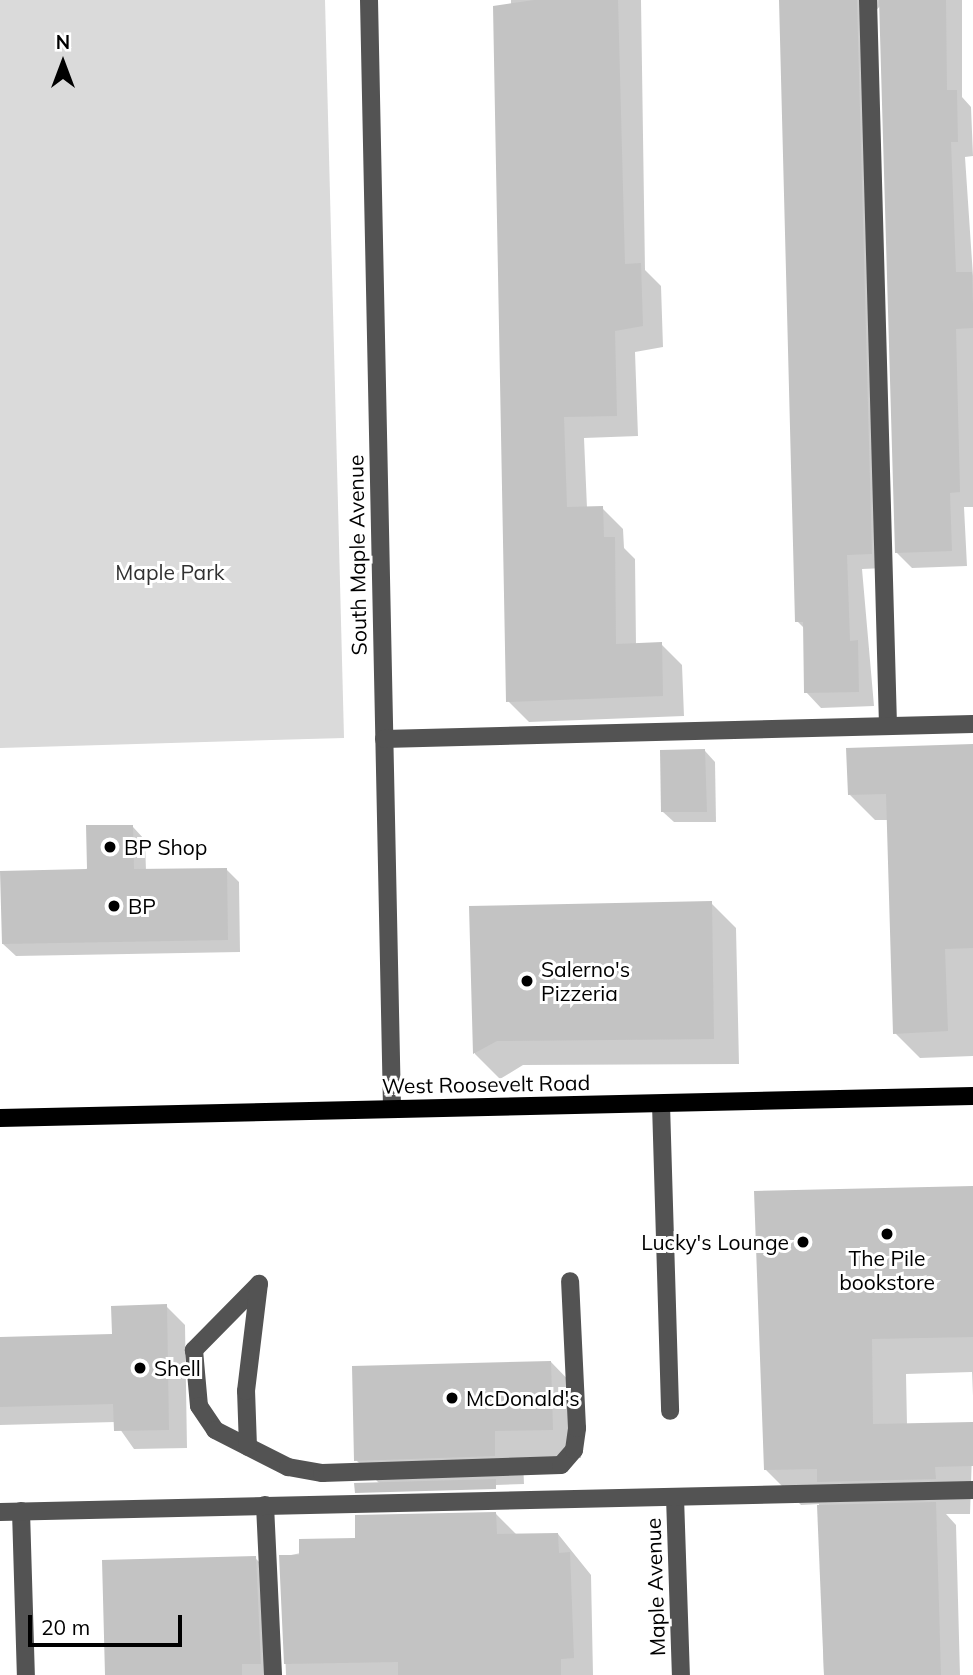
<!DOCTYPE html>
<style>
body{margin:0}
#map{position:relative;width:973px;height:1675px;overflow:hidden;background:#fff;font-family:Mulish,sans-serif}
div>[style]{position:absolute}
[style*='--x']{left:calc(var(--x)*1px);top:calc(var(--y)*1px);width:calc(var(--w)*1px);rotate:calc(var(--a)*1deg)}
.green>*{inset:0;background:#dadada}
.shadow>*{inset:0;background:#0003}
.building>*{inset:0;background:#c3c3c3}
.minor>*{height:18px;margin:-9px;padding:0 9px;transform-origin:9px;border-radius:9px;background:#535353}
.major>*{height:18px;margin:-9px;padding:0 9px;transform-origin:9px;border-radius:9px;background:#000}
.dots>*{width:19px;height:19px;translate:-50% -50%;box-sizing:border-box;border:4px solid #fff;border-radius:50%}
span{translate:-50% -50%;white-space:nowrap;text-align:center;line-height:1.15;-webkit-text-stroke:6px #fff;paint-order:stroke}
.street-label{font-size:21px;color:#000}
.park-label{font-size:21px;color:#313131}
.poi-label{font-size:21px;color:#000}
.left{translate:0 -50%;text-align:left}
.right{translate:-100% -50%;text-align:right}
.north{position:absolute;left:28px;top:28px;width:70px;height:70px;-webkit-text-stroke:5px #fff;paint-order:stroke;rotate:0deg;font-size:19px;font-weight:700;line-height:28px;text-align:center;color:#000}
.north::after{content:'';display:block;margin:auto;width:24px;height:32px;background:#000;clip-path:polygon(50% 0,100% 100%,50% 72%,0 100%)}
.scale{position:absolute;left:28px;top:1615px;width:154px;height:32px;box-sizing:border-box;border:4px solid #000;border-top:0;padding-left:9px;font-size:21px;line-height:24px;white-space:nowrap;color:#000;-webkit-text-stroke:5px #fff;paint-order:stroke}
</style>
<div id="map">
<div class="green">
<i style="clip-path:polygon(0 0,325px 0,344px 738px,0 748px)"></i>
</div>
<div class="shadow">
<i style="clip-path:polygon(511px 0,641px 0,645px 270px,661px 286px,663px 347px,635px 352px,638px 436px,584px 438px,587px 508px,602px 508px,623px 529px,624px 548px,635px 559px,636px 645px,661px 644px,682px 665px,684px 716px,529px 722px,508px 701px)"></i>
<i style="clip-path:polygon(780px 0,962px 0,962px 97px,971px 107px,973px 156px,965px 157px,973px 276px,973px 507px,964px 507px,967px 566px,912px 568px,896px 552px,881px 5px,871px 16px,886px 568px,862px 569px,874px 706px,821px 708px,806px 692px,805px 629px,797px 621px)"></i>
<i style="clip-path:polygon(973px 745px,973px 1056px,920px 1058px,895px 1033px,889px 820px,875px 820px,850px 795px)"></i>
<i style="clip-path:polygon(705px 751px,715px 762px,716px 822px,674px 822px,663px 812px)"></i>
<i style="clip-path:polygon(133px 827px,145px 840px,146px 871px,226px 869px,239px 882px,240px 952px,16px 956px,3px 944px)"></i>
<i style="clip-path:polygon(711px 903px,736px 928px,739px 1064px,523px 1065px,500px 1079px,475px 1054px,470px 908px)"></i>
<i style="clip-path:polygon(973px 1188px,973px 1396px,972px 1372px,906px 1374px,907px 1425px,973px 1424px,970px 1514px,946px 1514px,956px 1525px,960px 1675px,824px 1675px,819px 1504px,801px 1505px,766px 1470px)"></i>
<i style="clip-path:polygon(166px 1306px,185px 1325px,187px 1448px,134px 1449px,115px 1422px,0 1425px,0 1338px,113px 1336px)"></i>
<i style="clip-path:polygon(551px 1362px,580px 1392px,581px 1458px,523px 1460px,524px 1484px,385px 1489px,356px 1460px)"></i>
<i style="clip-path:polygon(496px 1514px,517px 1535px,558px 1534px,591px 1575px,593px 1675px,286px 1675px,281px 1557px)"></i>
<i style="clip-path:polygon(255px 1558px,277px 1579px,281px 1675px,107px 1675px)"></i>
</div>
<div class="building">
<i style="clip-path:polygon(534px 0,618px 0,625px 264px,641px 263px,643px 326px,615px 331px,617px 416px,564px 417px,567px 507px,603px 506px,604px 537px,615px 537px,616px 644px,662px 642px,663px 696px,506px 702px,493px 6px)"></i>
<i style="clip-path:polygon(779px 0,857px 0,872px 554px,847px 555px,850px 641px,858px 640px,859px 692px,804px 693px,803px 622px,795px 622px)"></i>
<i style="clip-path:polygon(879px 0,946px 0,947px 90px,957px 90px,958px 142px,951px 142px,956px 272px,972px 272px,973px 306px,973px 328px,956px 329px,960px 492px,950px 493px,952px 551px,895px 553px)"></i>
<i style="clip-path:polygon(973px 744px,973px 948px,945px 949px,948px 1031px,893px 1034px,886px 794px,848px 795px,846px 748px)"></i>
<i style="clip-path:polygon(705px 749px,707px 812px,661px 812px,660px 750px)"></i>
<i style="clip-path:polygon(86px 825px,133px 825px,134px 869px,227px 868px,228px 940px,2px 944px,0 871px,87px 869px)"></i>
<i style="clip-path:polygon(712px 901px,714px 1039px,497px 1041px,473px 1054px,469px 906px)"></i>
<i style="clip-path:polygon(973px 1186px,973px 1337px,872px 1339px,873px 1424px,973px 1422px,973px 1466px,935px 1467px,936px 1479px,817px 1482px,817px 1469px,764px 1470px,754px 1191px)"></i>
<i style="clip-path:polygon(167px 1304px,169px 1430px,114px 1431px,113px 1404px,0 1407px,0 1337px,112px 1334px,111px 1306px)"></i>
<i style="clip-path:polygon(551px 1361px,553px 1430px,495px 1431px,495px 1456px,354px 1461px,352px 1366px)"></i>
<i style="clip-path:polygon(496px 1479px,496px 1489px,355px 1493px,354px 1483px)"></i>
<i style="clip-path:polygon(936px 1502px,941px 1675px,824px 1675px,817px 1505px)"></i>
<i style="clip-path:polygon(496px 1512px,497px 1534px,558px 1533px,559px 1553px,570px 1552px,574px 1658px,561px 1659px,561px 1675px,398px 1675px,398px 1662px,284px 1664px,279px 1555px,299px 1555px,299px 1539px,355px 1538px,355px 1515px)"></i>
<i style="clip-path:polygon(256px 1556px,261px 1664px,242px 1664px,242px 1675px,105px 1675px,102px 1560px)"></i>
</div>
<div class="minor">
<i style="--x:369;--y:0;--w:1109;--a:88.81"></i>
<i style="--x:868;--y:0;--w:726;--a:88.42"></i>
<i style="--x:384;--y:739;--w:589;--a:-1.46"></i>
<i style="--x:661;--y:1104;--w:307;--a:88.3"></i>
<i style="--x:259;--y:1284;--w:93;--a:134.6"></i>
<i style="--x:194;--y:1350;--w:56;--a:84.9"></i>
<i style="--x:199;--y:1406;--w:29;--a:56"></i>
<i style="--x:215;--y:1430;--w:82;--a:26.9"></i>
<i style="--x:288;--y:1467;--w:35;--a:10"></i>
<i style="--x:322;--y:1473;--w:239;--a:-1.9"></i>
<i style="--x:561;--y:1465;--w:20;--a:-49"></i>
<i style="--x:574;--y:1450;--w:22;--a:-82"></i>
<i style="--x:577;--y:1428;--w:147;--a:-92.7"></i>
<i style="--x:248;--y:1447;--w:56;--a:-92"></i>
<i style="--x:246;--y:1391;--w:108;--a:-83.1"></i>
<i style="--x:675;--y:1497;--w:178;--a:88.1"></i>
<i style="--x:265;--y:1505;--w:170;--a:87.3"></i>
<i style="--x:21;--y:1511;--w:164;--a:88.3"></i>
<i style="--x:0;--y:1512;--w:973;--a:-1.3"></i>
</div>
<div class="major">
<i style="--x:0;--y:1118;--w:973;--a:-1.3"></i>
</div>
<div class="dots">
<i style="left:110px;top:847px;background:#000"></i>
<i style="left:114px;top:906px;background:#000"></i>
<i style="left:527px;top:981px;background:#000"></i>
<i style="left:887px;top:1234px;background:#000"></i>
<i style="left:803px;top:1242px;background:#000"></i>
<i style="left:140px;top:1368px;background:#000"></i>
<i style="left:452px;top:1398px;background:#000"></i>
</div>
<div class="street-label">
<span style="left:357px;top:555px;rotate:-91deg">South Maple Avenue</span>
<span style="left:486px;top:1084px;rotate:-1deg">West Roosevelt Road</span>
<span style="left:655px;top:1587px;rotate:-92deg">Maple Avenue</span>
</div>
<div class="park-label">
<span style="left:170px;top:572px">Maple Park</span>
</div>
<div class="poi-label">
<span class="left" style="left:124px;top:847px">BP Shop</span>
<span class="left" style="left:128px;top:906px">BP</span>
<span class="left" style="left:541px;top:981px">Salerno's<br>Pizzeria</span>
<span class="right" style="left:789px;top:1242px">Lucky's Lounge</span>
<span style="left:887px;top:1270px">The Pile<br>bookstore</span>
<span class="left" style="left:154px;top:1368px">Shell</span>
<span class="left" style="left:466px;top:1398px">McDonald's</span>
</div>
<div class="north">N</div>
<div class="scale">20 m</div>
</div>
